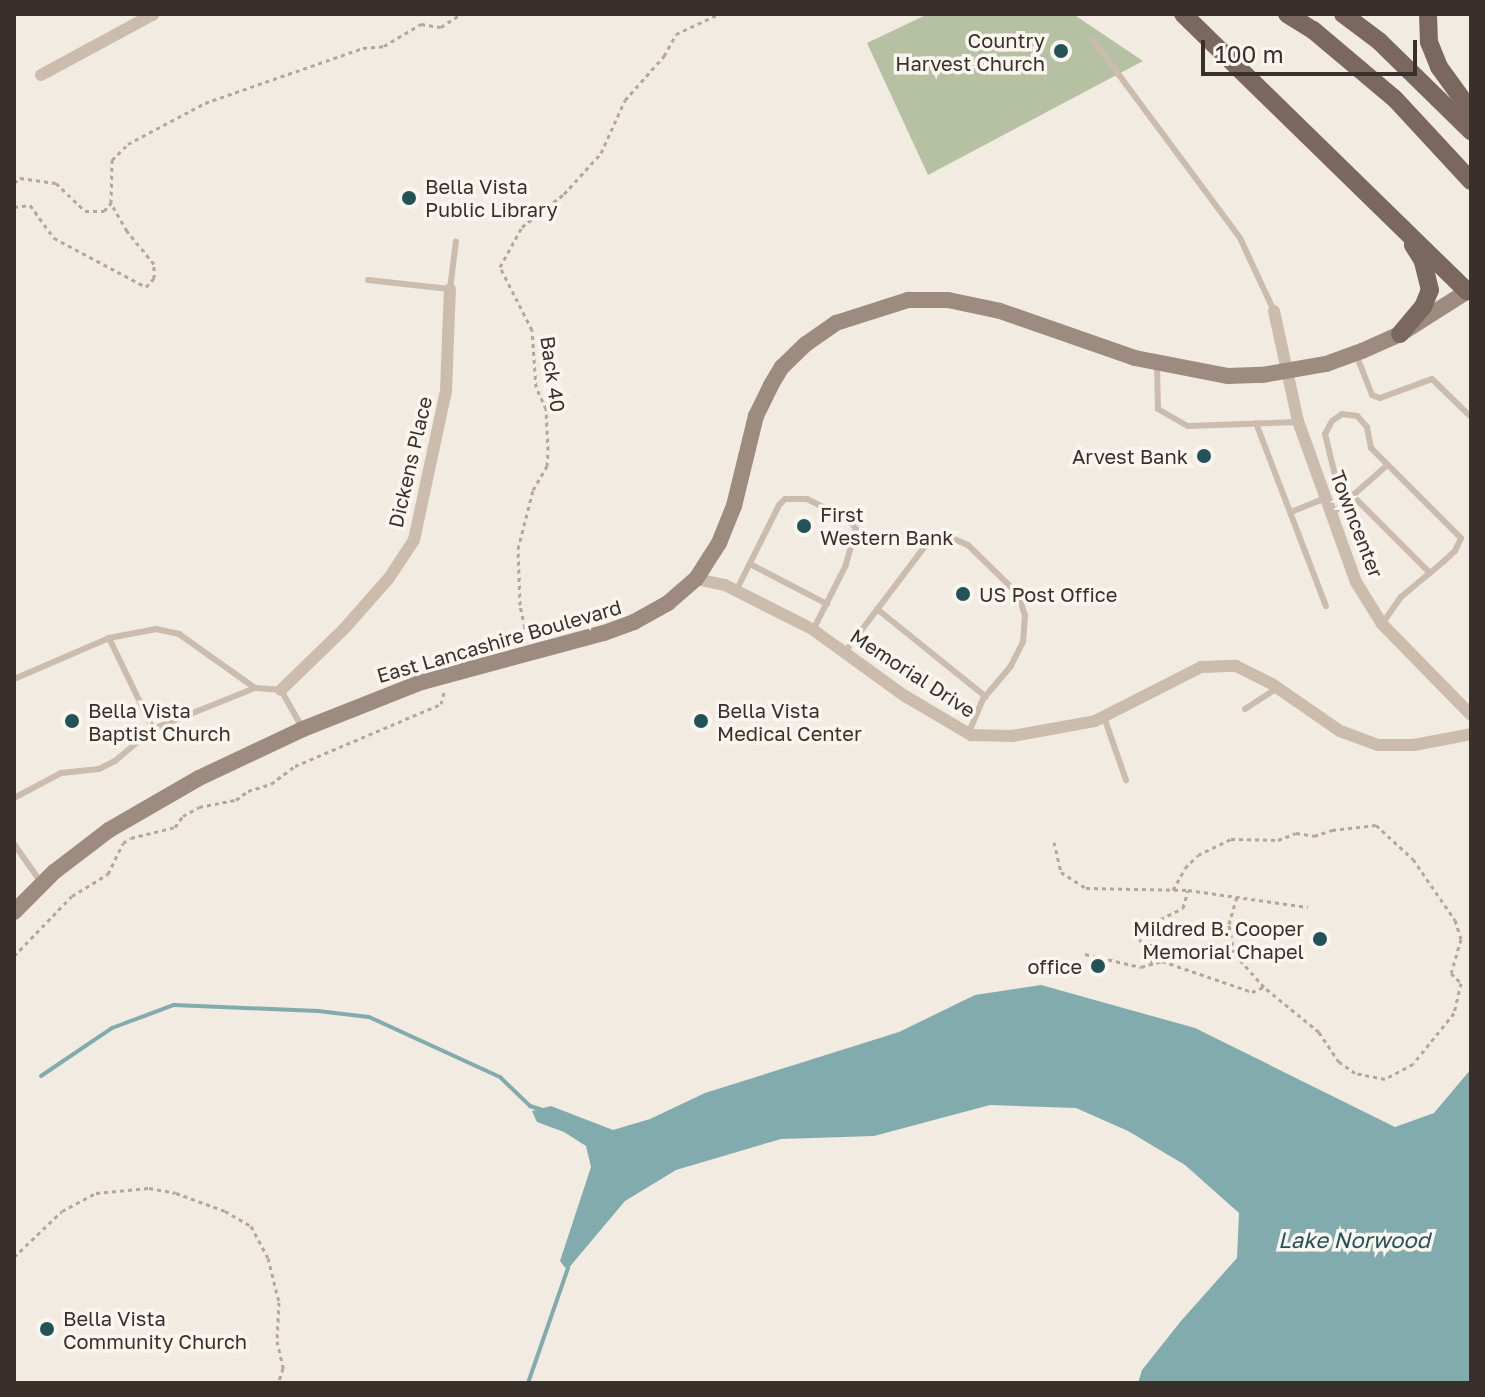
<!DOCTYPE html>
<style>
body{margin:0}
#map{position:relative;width:1485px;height:1397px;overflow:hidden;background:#f2ebe1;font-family:"Golos Text",sans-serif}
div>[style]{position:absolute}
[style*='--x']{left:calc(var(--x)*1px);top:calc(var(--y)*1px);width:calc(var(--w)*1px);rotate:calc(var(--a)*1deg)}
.green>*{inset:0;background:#b5c1a2}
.water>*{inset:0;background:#82abae}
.stream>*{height:4px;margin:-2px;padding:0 2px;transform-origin:2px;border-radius:2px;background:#82abae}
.path>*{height:3px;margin-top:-1.5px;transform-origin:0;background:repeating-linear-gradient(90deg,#b6a698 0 4px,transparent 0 8px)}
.service>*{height:6px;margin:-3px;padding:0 3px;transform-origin:3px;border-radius:3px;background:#cbbcad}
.minor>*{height:12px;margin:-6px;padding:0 6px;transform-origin:6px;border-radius:6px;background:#cbbcad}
.secondary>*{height:16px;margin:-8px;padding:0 8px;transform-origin:8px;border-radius:8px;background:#9e8b7f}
.primary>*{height:18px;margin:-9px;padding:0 9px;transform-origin:9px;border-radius:9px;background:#7a685e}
.dots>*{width:22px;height:22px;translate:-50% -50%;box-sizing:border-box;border:4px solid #faf5ee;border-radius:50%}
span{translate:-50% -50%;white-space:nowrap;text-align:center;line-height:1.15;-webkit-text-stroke:7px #faf5ee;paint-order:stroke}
.poi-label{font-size:20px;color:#39302c}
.right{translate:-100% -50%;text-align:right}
.left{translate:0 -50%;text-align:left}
.street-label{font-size:20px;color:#39302c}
.water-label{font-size:22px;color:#235359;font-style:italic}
.frame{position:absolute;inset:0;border:16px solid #39302c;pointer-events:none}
.scale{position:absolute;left:1201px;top:40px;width:216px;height:36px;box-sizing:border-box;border:4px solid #39302c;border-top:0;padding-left:10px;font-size:24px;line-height:28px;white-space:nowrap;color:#39302c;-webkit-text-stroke:6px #faf5ee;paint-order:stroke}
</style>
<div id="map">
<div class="green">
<i style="clip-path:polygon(928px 14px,1073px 14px,1143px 61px,928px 175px,867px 43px)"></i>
</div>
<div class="water">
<i style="clip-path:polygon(1041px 985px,1195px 1028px,1395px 1127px,1434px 1113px,1471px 1069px,1471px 1383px,1138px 1383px,1142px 1370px,1181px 1321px,1237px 1258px,1239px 1213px,1185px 1165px,1128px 1131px,1076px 1108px,990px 1105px,874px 1136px,781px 1139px,676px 1170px,625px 1201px,567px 1270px,560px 1261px,591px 1167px,586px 1146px,564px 1132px,537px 1122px,532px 1111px,551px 1106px,613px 1130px,650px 1119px,705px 1093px,899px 1032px,975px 995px)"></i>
</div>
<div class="stream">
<i style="--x:41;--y:1076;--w:86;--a:-34.1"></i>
<i style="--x:112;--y:1028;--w:66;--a:-20.4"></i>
<i style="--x:174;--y:1005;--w:144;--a:2.4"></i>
<i style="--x:318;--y:1011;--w:51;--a:6.7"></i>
<i style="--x:369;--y:1017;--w:144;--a:24.6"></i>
<i style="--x:500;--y:1077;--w:42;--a:44"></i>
<i style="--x:530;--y:1106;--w:13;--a:18"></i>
<i style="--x:528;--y:1383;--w:122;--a:-70.8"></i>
</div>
<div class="path">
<i style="--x:14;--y:183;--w:8;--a:-40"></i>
<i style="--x:20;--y:178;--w:36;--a:8"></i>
<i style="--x:56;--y:183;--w:40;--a:44"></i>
<i style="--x:85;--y:211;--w:19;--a:0"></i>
<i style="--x:104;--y:211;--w:11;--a:-49"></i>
<i style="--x:14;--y:207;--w:16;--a:-7"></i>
<i style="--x:30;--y:205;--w:41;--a:54"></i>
<i style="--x:54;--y:238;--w:104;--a:28"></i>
<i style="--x:146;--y:287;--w:12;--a:-48"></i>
<i style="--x:154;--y:278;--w:14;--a:-90"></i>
<i style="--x:154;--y:264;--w:43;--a:-129.3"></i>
<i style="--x:127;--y:231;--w:32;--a:-120"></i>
<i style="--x:111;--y:203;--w:43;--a:-88.7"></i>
<i style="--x:112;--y:160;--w:23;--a:-45"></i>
<i style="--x:128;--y:144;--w:87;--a:-28"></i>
<i style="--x:205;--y:103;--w:167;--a:-19.2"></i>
<i style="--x:363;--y:48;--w:21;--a:-5"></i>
<i style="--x:384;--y:46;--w:43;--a:-30.7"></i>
<i style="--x:421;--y:24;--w:20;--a:9"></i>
<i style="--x:441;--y:27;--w:24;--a:-33"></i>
<i style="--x:514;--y:641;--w:9;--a:-32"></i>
<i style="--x:522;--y:636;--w:9;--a:-72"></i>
<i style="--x:525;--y:627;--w:23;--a:-103"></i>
<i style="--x:520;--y:605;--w:56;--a:-92"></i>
<i style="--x:518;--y:549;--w:61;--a:-75.7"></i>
<i style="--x:533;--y:490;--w:28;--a:-60"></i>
<i style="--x:547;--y:466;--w:16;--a:-86"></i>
<i style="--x:548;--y:450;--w:41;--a:-92.8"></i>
<i style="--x:546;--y:409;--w:24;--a:-114"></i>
<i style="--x:536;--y:387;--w:57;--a:-94"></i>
<i style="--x:532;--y:330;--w:71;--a:-116.9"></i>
<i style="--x:500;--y:267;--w:46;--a:-61.2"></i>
<i style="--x:522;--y:227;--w:53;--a:-38.2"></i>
<i style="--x:564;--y:194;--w:55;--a:-47.9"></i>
<i style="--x:601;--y:153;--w:58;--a:-65.6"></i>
<i style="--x:625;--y:100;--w:59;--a:-48.4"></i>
<i style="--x:664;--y:56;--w:25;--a:-61"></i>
<i style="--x:676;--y:34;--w:47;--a:-24.9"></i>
<i style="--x:1054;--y:842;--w:31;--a:77"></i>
<i style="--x:1061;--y:872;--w:30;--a:33"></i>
<i style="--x:1086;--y:888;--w:102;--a:1.1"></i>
<i style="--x:1188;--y:890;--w:121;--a:8.1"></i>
<i style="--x:1173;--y:890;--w:25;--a:-61"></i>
<i style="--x:1185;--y:868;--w:18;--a:-45"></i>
<i style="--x:1198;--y:855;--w:37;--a:-26"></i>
<i style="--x:1231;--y:839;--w:47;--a:1.2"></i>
<i style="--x:1278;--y:840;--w:19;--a:-21"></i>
<i style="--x:1296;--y:833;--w:18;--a:9"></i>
<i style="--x:1314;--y:836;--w:19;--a:-18"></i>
<i style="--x:1332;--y:830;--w:44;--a:-6.5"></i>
<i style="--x:1376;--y:825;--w:50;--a:42.6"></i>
<i style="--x:1413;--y:859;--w:74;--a:55.5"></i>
<i style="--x:1455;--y:920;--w:20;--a:72"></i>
<i style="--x:1461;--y:939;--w:35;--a:106"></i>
<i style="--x:1451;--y:973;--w:14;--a:45"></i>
<i style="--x:1461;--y:983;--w:31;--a:103"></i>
<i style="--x:1454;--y:1013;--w:65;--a:128.8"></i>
<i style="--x:1413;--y:1064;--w:32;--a:152"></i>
<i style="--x:1385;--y:1079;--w:31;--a:-169"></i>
<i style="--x:1355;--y:1073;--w:19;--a:-145"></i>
<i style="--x:1339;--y:1062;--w:36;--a:-124"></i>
<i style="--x:1319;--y:1032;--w:71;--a:-140.7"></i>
<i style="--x:1264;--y:987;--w:45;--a:-131.4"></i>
<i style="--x:1234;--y:953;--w:29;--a:-100"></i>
<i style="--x:1229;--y:924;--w:29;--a:-74"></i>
<i style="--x:1085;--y:954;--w:57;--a:13.1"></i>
<i style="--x:1141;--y:967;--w:22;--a:-16"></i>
<i style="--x:1162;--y:961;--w:95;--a:19"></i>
<i style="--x:1252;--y:992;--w:13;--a:-23"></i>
<i style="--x:14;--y:956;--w:83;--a:-46"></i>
<i style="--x:72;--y:896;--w:42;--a:-31.4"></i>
<i style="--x:108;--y:874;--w:34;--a:-64"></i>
<i style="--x:123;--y:843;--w:9;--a:-32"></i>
<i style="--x:131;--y:838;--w:45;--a:-14"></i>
<i style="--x:175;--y:827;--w:14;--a:-54"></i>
<i style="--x:183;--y:816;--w:18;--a:-29"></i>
<i style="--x:199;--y:807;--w:38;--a:-11"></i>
<i style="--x:236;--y:800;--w:15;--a:-37"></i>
<i style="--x:248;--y:791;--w:24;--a:-17"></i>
<i style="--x:271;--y:784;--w:30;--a:-37"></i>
<i style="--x:295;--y:766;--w:159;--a:-23"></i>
<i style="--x:441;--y:704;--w:12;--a:-76"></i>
<i style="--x:1151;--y:963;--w:12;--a:-55"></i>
<i style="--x:1158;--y:953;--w:8;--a:-120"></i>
<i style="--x:1154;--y:946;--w:14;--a:-163"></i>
<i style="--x:1141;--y:942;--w:8;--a:-113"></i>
<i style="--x:1138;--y:935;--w:12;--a:-48"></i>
<i style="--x:1146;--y:926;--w:41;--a:-25.9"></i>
<i style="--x:1183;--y:908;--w:18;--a:-74"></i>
<i style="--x:14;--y:1257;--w:66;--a:-43.8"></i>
<i style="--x:62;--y:1211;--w:38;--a:-28"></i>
<i style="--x:96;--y:1193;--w:53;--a:-5.4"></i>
<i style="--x:149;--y:1188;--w:27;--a:10"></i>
<i style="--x:176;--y:1193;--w:52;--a:20.2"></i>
<i style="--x:225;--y:1211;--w:30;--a:30"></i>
<i style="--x:251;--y:1226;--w:36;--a:62"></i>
<i style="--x:268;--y:1258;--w:45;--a:76"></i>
<i style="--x:279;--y:1302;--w:39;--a:93"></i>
<i style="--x:277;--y:1341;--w:28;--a:77"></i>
<i style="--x:283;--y:1368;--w:16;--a:108"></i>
</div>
<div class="service">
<i style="--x:1093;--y:40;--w:247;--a:53.4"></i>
<i style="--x:1240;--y:238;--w:81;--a:65"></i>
<i style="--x:368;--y:280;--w:82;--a:6.3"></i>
<i style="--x:450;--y:289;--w:48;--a:-82.9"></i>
<i style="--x:1356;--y:354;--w:44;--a:68.7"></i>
<i style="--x:1372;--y:395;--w:9;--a:21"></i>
<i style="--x:1380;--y:398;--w:55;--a:-20.1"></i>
<i style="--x:1432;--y:379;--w:54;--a:44.3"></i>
<i style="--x:1157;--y:363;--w:46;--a:88.8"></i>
<i style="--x:1158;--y:409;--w:34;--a:30"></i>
<i style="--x:1188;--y:426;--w:110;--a:-2.1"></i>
<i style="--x:1256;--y:423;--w:196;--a:69.1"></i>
<i style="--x:1291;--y:512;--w:35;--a:-22"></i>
<i style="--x:1332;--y:514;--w:72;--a:-41.6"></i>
<i style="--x:750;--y:564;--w:87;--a:27.5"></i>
<i style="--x:736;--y:591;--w:96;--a:-63.4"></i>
<i style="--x:779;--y:505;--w:8;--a:-45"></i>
<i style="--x:785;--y:499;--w:22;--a:0"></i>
<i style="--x:807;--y:499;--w:47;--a:26.6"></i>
<i style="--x:849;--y:520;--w:11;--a:52"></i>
<i style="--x:856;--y:529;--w:37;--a:106"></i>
<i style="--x:846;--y:565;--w:73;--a:116.9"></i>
<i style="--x:877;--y:609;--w:140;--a:38.9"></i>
<i style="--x:1382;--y:624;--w:33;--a:-55"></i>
<i style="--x:1401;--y:597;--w:55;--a:-39.8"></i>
<i style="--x:1443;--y:562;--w:16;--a:-43"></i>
<i style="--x:1455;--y:551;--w:14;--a:-65"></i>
<i style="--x:1461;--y:538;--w:127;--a:-135"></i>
<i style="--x:1371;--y:448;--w:21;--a:-101"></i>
<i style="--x:1367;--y:427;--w:15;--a:-132"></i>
<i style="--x:1357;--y:416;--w:15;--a:-172"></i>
<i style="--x:1342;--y:414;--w:12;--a:145"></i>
<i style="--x:1332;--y:421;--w:15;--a:118"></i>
<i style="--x:1325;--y:434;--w:46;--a:76.3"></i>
<i style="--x:1336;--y:479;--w:133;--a:45"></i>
<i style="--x:109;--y:638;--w:101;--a:64.2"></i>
<i style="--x:153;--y:729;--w:110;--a:-21.9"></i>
<i style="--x:845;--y:652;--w:144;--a:-52.9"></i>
<i style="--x:932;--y:537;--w:20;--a:3"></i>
<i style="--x:952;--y:538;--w:17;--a:24"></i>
<i style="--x:968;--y:545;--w:70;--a:44.4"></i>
<i style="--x:1018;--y:594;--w:22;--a:72"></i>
<i style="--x:1025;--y:615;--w:27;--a:94"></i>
<i style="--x:1023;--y:642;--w:27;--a:117"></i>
<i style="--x:1011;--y:666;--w:43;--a:130.3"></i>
<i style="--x:983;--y:699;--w:38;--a:113"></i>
<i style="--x:14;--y:679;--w:103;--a:-23.3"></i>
<i style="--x:109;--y:638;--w:48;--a:-10.8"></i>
<i style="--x:156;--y:629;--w:24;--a:12"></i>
<i style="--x:179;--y:634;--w:93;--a:35.4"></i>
<i style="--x:255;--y:688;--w:26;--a:4"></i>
<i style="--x:281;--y:690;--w:45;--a:60.6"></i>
<i style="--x:1245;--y:709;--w:38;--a:-33"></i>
<i style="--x:1104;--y:717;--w:67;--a:70.8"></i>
<i style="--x:14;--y:798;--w:53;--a:-28"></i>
<i style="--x:61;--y:773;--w:38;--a:-6"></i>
<i style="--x:99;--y:769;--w:18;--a:-27"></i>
<i style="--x:115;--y:761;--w:50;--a:-40.1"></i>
<i style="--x:14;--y:844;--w:45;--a:54.9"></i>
</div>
<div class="minor">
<i style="--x:41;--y:75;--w:128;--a:-28.4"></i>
<i style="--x:1274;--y:311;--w:113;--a:77.7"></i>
<i style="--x:1298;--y:421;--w:171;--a:70.2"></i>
<i style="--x:1356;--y:582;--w:49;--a:58.2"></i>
<i style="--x:1382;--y:624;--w:127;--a:45.6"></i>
<i style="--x:696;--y:579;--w:30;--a:12"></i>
<i style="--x:725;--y:585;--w:97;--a:26.8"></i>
<i style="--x:812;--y:629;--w:115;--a:35.8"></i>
<i style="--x:905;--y:696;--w:77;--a:30.6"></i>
<i style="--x:971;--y:735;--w:41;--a:1.4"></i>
<i style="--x:1012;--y:736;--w:84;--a:-10.2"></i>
<i style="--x:1095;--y:721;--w:119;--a:-27"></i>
<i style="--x:1201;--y:667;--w:35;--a:-2"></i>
<i style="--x:1236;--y:666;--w:40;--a:26.6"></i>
<i style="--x:1272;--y:684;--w:83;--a:34.7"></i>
<i style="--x:1340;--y:731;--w:40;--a:20.2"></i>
<i style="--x:1378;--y:745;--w:36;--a:0"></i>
<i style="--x:1414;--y:745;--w:58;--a:-10.9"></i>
<i style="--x:281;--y:690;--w:88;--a:-44.1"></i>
<i style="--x:344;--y:629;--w:68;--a:-48.6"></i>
<i style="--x:389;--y:578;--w:45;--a:-56.7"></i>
<i style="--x:414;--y:540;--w:152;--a:-77.9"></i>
<i style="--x:446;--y:391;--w:102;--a:-87.8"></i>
</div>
<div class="secondary">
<i style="--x:14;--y:912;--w:57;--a:-45"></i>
<i style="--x:54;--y:872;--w:69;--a:-37.4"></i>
<i style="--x:109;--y:830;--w:104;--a:-30"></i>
<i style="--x:199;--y:778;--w:115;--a:-25.2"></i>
<i style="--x:303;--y:729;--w:128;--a:-21.6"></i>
<i style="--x:422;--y:682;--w:188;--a:-15.1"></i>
<i style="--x:604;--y:633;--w:32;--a:-20"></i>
<i style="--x:634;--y:622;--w:39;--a:-29"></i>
<i style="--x:668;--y:603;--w:37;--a:-41"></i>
<i style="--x:696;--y:579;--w:43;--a:-57.4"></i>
<i style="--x:719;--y:543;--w:40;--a:-68"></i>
<i style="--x:734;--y:506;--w:93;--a:-76.3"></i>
<i style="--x:756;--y:416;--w:34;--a:-64"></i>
<i style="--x:771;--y:385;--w:21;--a:-59"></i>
<i style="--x:782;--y:367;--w:33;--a:-44"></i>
<i style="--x:806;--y:344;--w:37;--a:-35"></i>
<i style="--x:836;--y:323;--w:76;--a:-17.7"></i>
<i style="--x:908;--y:300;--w:40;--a:0"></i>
<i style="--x:948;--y:300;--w:53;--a:11.9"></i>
<i style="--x:1000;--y:311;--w:143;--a:19.2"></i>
<i style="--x:1135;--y:358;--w:95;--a:11"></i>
<i style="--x:1228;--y:376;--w:34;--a:-2"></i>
<i style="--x:1262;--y:375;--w:65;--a:-9.8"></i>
<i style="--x:1326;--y:364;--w:38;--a:-20"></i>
<i style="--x:1362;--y:351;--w:42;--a:-24.1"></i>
<i style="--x:1400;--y:334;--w:84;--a:-32.4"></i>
</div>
<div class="primary">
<i style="--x:1183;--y:14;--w:397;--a:44.3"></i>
<i style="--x:1287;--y:14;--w:31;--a:32"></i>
<i style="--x:1313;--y:30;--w:107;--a:40.1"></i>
<i style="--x:1395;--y:99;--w:112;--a:47.2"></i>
<i style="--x:1343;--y:14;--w:45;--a:36.9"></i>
<i style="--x:1379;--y:41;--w:129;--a:44.4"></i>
<i style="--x:1428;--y:14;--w:28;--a:88"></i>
<i style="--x:1429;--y:42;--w:27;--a:68"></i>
<i style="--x:1439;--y:67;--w:54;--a:54"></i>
<i style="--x:1400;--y:334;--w:35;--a:-50"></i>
<i style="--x:1423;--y:307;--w:18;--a:-68"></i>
<i style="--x:1430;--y:290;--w:30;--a:-104"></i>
<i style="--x:1423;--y:261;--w:19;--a:-122"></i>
</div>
<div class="dots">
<i style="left:1061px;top:51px;background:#235359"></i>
<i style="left:409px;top:198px;background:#235359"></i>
<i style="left:1204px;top:456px;background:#235359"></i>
<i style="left:804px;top:526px;background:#235359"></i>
<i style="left:963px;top:594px;background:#235359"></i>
<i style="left:72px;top:721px;background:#235359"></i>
<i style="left:701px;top:721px;background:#235359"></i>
<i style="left:1320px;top:939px;background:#235359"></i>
<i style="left:1098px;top:966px;background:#235359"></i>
<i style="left:47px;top:1329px;background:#235359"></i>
</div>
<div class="poi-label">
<span class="right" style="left:1045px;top:52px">Country<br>Harvest Church</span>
<span class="left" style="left:425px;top:198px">Bella Vista<br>Public Library</span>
<span class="right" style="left:1188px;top:456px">Arvest Bank</span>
<span class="left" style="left:820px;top:526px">First<br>Western Bank</span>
<span class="left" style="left:979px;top:594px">US Post Office</span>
<span class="left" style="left:88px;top:722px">Bella Vista<br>Baptist Church</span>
<span class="left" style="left:717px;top:722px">Bella Vista<br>Medical Center</span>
<span class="right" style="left:1304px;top:940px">Mildred B. Cooper<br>Memorial Chapel</span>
<span class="right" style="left:1082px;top:966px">office</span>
<span class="left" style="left:63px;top:1330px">Bella Vista<br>Community Church</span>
</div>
<div class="street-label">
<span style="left:553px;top:374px;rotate:82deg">Back 40</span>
<span style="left:410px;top:462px;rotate:-77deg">Dickens Place</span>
<span style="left:1357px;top:524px;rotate:69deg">Towncenter</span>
<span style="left:499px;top:641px;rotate:-16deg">East Lancashire Boulevard</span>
<span style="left:913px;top:673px;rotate:33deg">Memorial Drive</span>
</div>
<div class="water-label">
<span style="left:1354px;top:1240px">Lake Norwood</span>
</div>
<div class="frame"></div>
<div class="scale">100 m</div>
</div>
